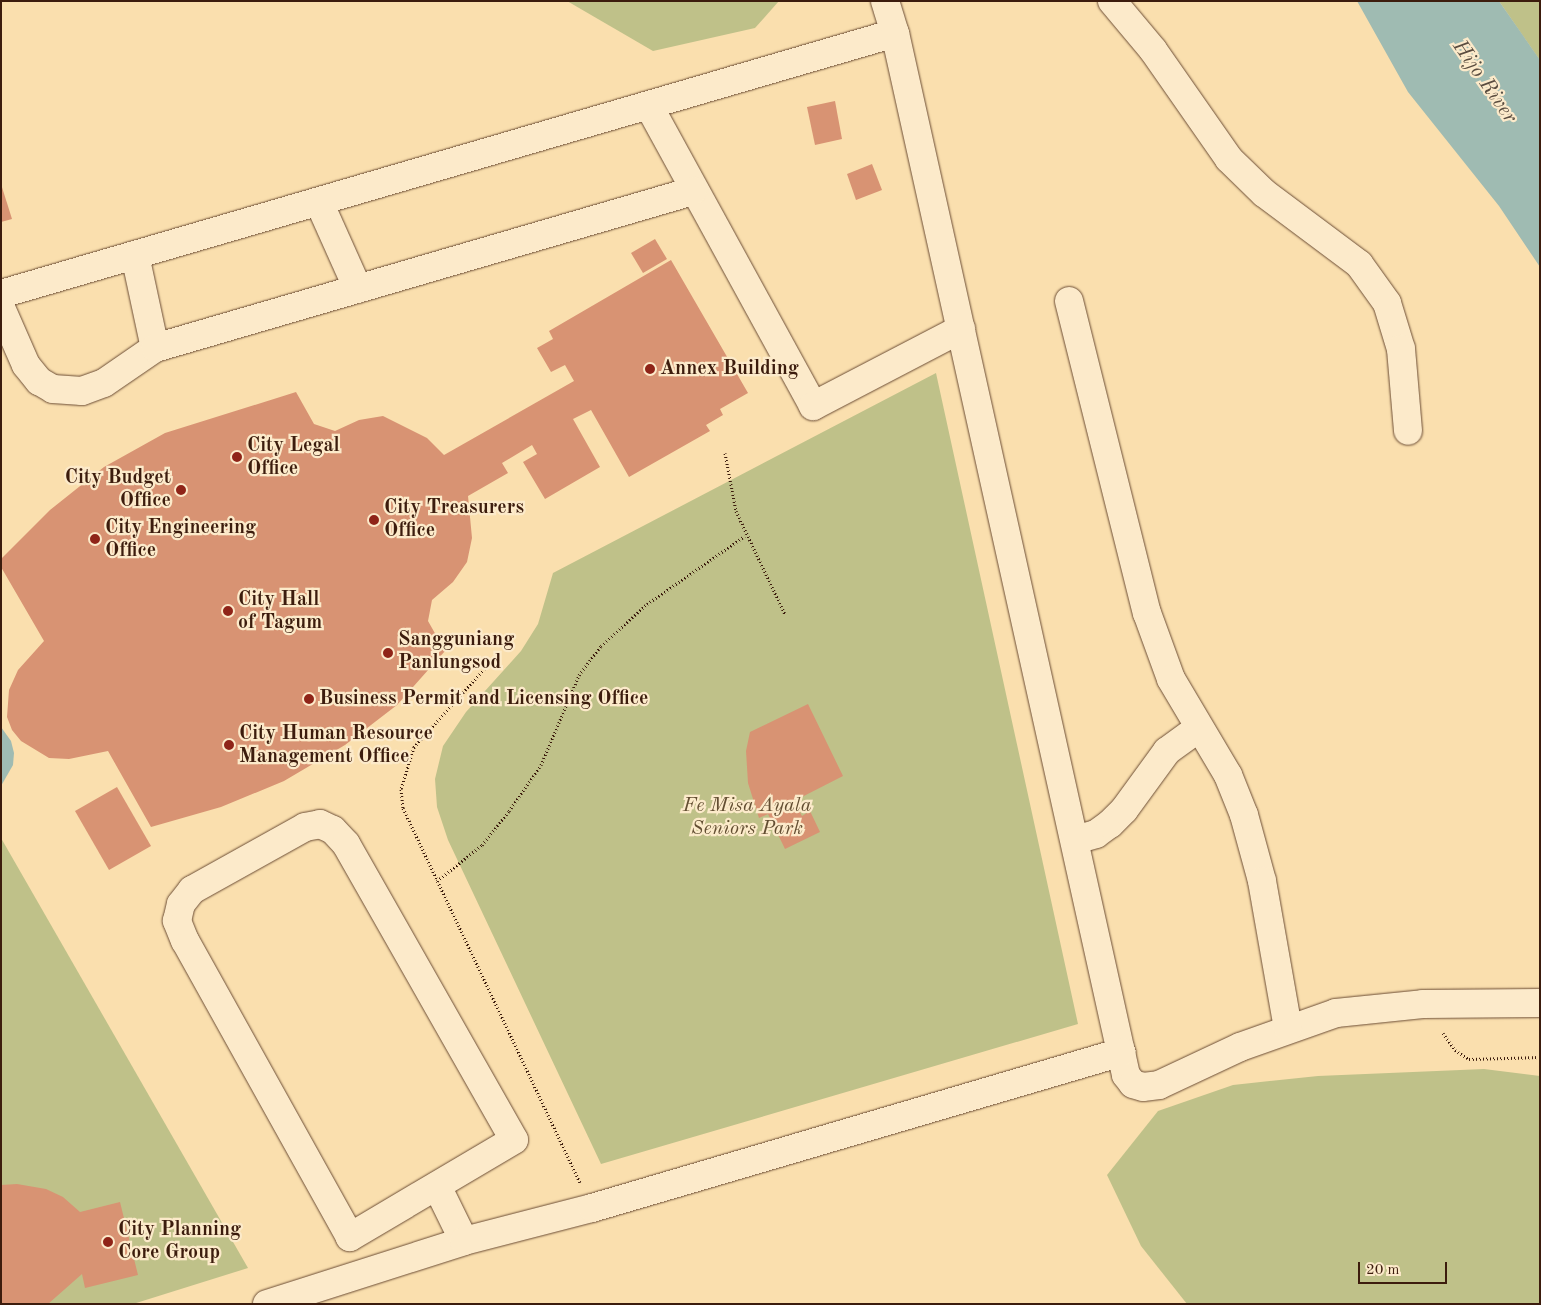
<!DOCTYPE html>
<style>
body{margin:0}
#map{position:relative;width:1541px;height:1305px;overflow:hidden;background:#fadfae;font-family:"Old Standard TT",serif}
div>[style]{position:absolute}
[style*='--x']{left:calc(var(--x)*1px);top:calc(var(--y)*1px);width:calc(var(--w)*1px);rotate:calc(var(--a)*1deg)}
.green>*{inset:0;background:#bfc189}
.water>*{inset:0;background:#9fbbb2}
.building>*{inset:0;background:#d89373}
.path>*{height:3px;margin-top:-1.5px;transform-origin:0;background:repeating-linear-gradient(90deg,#3c1c0d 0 1px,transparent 0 3.5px)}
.roads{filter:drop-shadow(0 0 1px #6c4d35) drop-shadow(0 0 1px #6c4d35)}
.minor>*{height:28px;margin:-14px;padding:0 14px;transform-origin:14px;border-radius:14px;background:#fceaca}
.dots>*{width:14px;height:14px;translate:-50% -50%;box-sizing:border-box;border:2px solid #fceaca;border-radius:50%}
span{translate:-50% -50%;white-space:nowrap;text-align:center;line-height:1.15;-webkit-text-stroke:4.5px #fceaca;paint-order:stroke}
.poi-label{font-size:20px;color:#3c1c0d;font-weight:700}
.left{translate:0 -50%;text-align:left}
.right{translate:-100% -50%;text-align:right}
.park-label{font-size:20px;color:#634e32;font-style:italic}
.water-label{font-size:21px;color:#5a4c3f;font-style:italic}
.frame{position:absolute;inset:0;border:2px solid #3c1c0d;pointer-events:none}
.scale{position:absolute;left:1358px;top:1262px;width:89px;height:22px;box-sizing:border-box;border:2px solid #3c1c0d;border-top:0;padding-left:6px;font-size:15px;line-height:18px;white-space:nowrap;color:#3c1c0d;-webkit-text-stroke:4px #fceaca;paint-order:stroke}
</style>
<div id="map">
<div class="green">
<i style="clip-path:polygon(567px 1px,779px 1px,755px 28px,653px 51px)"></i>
<i style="clip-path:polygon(1499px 1px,1540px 1px,1540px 60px,1539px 59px)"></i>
<i style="clip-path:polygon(936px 373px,1078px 1024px,601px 1164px,448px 840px,437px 807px,435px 779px,443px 746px,466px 712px,521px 651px,538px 624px,553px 573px)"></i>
<i style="clip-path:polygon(1px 838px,248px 1268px,133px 1304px,1px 1304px)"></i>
<i style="clip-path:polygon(1484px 1069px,1540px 1076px,1540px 1304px,1187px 1304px,1141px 1246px,1107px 1175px,1158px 1111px,1233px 1085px,1318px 1076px)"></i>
</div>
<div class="water">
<i style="clip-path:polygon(1357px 1px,1499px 1px,1540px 60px,1540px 267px,1499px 206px,1408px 92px)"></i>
<i style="clip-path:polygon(1px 727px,11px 741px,14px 753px,13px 765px,1px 786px)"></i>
</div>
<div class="building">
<i style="clip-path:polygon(835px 101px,842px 139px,815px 145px,807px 107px)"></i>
<i style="clip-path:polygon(872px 164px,882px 190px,856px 200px,847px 174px)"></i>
<i style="clip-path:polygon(1px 184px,12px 219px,1px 222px)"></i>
<i style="clip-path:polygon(655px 239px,667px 259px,643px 273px,631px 253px)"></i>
<i style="clip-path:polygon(671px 260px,748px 393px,720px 409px,723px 415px,706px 425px,710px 431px,629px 477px,591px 410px,573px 419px,600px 467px,545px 499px,523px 462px,537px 454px,532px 445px,502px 463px,508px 473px,468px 496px,472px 538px,467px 562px,453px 582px,432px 600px,428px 621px,445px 651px,397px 705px,345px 745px,284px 781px,221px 807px,151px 827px,108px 751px,69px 759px,49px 758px,21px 741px,12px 730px,7px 717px,9px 690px,18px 670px,44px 641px,1px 567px,1px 559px,50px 510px,104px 467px,165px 433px,296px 392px,314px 424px,335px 431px,359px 420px,383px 416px,427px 438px,444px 455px,574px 381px,565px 365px,551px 372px,537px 348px,553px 339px,549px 331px)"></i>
<i style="clip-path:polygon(808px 704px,843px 776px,794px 801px,802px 816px,810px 811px,820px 832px,785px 849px,768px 814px,759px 818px,748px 783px,746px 751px,750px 732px)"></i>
<i style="clip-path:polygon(117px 787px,151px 846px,109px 870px,75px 811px)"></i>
<i style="clip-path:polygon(17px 1184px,46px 1189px,63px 1197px,80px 1212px,120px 1202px,138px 1275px,85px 1288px,82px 1274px,48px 1304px,1px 1304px,1px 1185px)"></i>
</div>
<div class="path">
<i style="--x:725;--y:453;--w:59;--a:79.3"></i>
<i style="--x:736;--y:511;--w:114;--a:64.6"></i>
<i style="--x:494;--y:658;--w:120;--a:132"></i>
<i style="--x:414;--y:747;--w:44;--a:107.2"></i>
<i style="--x:401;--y:789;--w:19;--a:84"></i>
<i style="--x:403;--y:808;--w:414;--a:64.7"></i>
<i style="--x:437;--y:881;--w:58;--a:-38.7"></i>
<i style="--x:482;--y:845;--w:43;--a:-51.5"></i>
<i style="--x:509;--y:811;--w:56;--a:-55.2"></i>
<i style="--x:541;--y:765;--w:98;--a:-67.1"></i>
<i style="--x:579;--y:675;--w:36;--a:-53"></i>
<i style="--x:601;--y:646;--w:62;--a:-42.4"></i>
<i style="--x:647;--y:604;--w:119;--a:-34.8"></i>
<i style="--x:1443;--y:1033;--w:21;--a:55"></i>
<i style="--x:1455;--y:1050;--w:17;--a:33"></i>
<i style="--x:1469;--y:1059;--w:71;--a:-1.6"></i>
</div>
<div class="roads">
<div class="minor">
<i style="--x:885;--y:1;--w:34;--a:73"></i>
<i style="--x:1112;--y:1;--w:64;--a:50.1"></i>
<i style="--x:1153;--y:50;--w:133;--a:55.1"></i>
<i style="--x:1229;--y:159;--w:49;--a:44.2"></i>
<i style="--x:1264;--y:193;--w:119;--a:36.8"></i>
<i style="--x:1359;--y:264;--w:48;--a:54.3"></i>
<i style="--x:1387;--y:303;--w:48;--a:73.1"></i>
<i style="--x:1401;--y:349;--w:82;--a:85.1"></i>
<i style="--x:649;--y:106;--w:342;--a:61.3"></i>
<i style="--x:813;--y:406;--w:167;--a:-27.5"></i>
<i style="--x:319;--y:202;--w:95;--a:65.9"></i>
<i style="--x:135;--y:255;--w:95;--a:77.9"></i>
<i style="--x:1;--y:294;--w:931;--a:-16.27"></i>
<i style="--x:895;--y:33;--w:1067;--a:77.5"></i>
<i style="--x:1126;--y:1075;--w:11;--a:52"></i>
<i style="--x:1133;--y:1084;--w:10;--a:17"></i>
<i style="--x:1143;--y:1087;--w:16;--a:-7"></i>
<i style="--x:1159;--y:1085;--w:89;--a:-25.1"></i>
<i style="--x:1240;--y:1047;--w:102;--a:-19.5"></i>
<i style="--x:1336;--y:1013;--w:87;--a:-5.9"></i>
<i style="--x:1423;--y:1004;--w:117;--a:-0.5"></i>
<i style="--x:1069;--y:301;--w:322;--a:76"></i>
<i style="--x:1147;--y:613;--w:70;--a:70"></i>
<i style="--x:1171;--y:679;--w:112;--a:59.3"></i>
<i style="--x:1228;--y:775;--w:43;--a:68.2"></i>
<i style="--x:1244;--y:815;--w:68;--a:74.7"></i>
<i style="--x:1262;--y:881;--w:149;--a:80"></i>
<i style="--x:1;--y:308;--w:62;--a:66.3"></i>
<i style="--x:26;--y:365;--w:21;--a:51"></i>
<i style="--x:39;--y:381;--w:16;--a:30"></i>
<i style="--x:53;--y:389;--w:29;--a:4"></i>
<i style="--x:82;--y:391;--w:23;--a:-20"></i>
<i style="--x:104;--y:383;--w:62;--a:-34.5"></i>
<i style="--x:155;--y:348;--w:560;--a:-16.27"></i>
<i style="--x:320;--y:824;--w:14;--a:25"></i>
<i style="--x:333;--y:830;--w:19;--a:47"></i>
<i style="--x:346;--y:844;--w:340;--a:60.4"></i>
<i style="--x:514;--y:1140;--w:191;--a:149.4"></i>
<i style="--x:350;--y:1237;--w:339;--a:-119.1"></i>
<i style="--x:185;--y:941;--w:22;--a:-112"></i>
<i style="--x:177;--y:921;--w:17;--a:-77"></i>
<i style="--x:181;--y:904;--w:18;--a:-52"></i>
<i style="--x:192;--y:890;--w:129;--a:-29.1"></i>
<i style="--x:305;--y:827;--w:15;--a:-11"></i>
<i style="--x:1075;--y:840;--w:22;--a:-16"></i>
<i style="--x:1096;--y:834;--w:17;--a:-36"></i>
<i style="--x:1110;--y:824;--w:20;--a:-45"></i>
<i style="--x:1124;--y:810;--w:73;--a:-53.9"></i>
<i style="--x:1167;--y:751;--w:39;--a:-36"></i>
<i style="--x:437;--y:1186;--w:61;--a:63.9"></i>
<i style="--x:267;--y:1304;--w:207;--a:-17.7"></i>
<i style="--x:464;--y:1241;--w:132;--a:-14.5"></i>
<i style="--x:592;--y:1208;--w:552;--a:-16.4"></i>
</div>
</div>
<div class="dots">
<i style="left:650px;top:369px;background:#8f2418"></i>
<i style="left:237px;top:457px;background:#8f2418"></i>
<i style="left:181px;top:490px;background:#8f2418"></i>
<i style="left:374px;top:520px;background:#8f2418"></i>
<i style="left:95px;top:539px;background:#8f2418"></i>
<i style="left:228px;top:611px;background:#8f2418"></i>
<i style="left:388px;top:653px;background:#8f2418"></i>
<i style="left:309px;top:699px;background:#8f2418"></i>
<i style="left:229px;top:745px;background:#8f2418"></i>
<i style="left:108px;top:1242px;background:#8f2418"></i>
</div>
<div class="poi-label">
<span class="left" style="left:660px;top:369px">Annex Building</span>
<span class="left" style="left:247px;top:458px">City Legal<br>Office</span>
<span class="right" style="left:171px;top:490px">City Budget<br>Office</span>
<span class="left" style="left:384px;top:520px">City Treasurers<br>Office</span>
<span class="left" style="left:105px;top:540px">City Engineering<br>Office</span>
<span class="left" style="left:238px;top:612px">City Hall<br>of Tagum</span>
<span class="left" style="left:398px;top:652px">Sangguniang<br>Panlungsod</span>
<span class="left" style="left:319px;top:699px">Business Permit and Licensing Office</span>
<span class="left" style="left:239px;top:746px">City Human Resource<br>Management Office</span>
<span class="left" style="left:118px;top:1242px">City Planning<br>Core Group</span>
</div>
<div class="park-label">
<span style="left:747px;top:818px">Fe Misa Ayala<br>Seniors Park</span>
</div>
<div class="water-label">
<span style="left:1484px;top:82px;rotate:55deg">Hijo River</span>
</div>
<div class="frame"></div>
<div class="scale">20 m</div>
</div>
